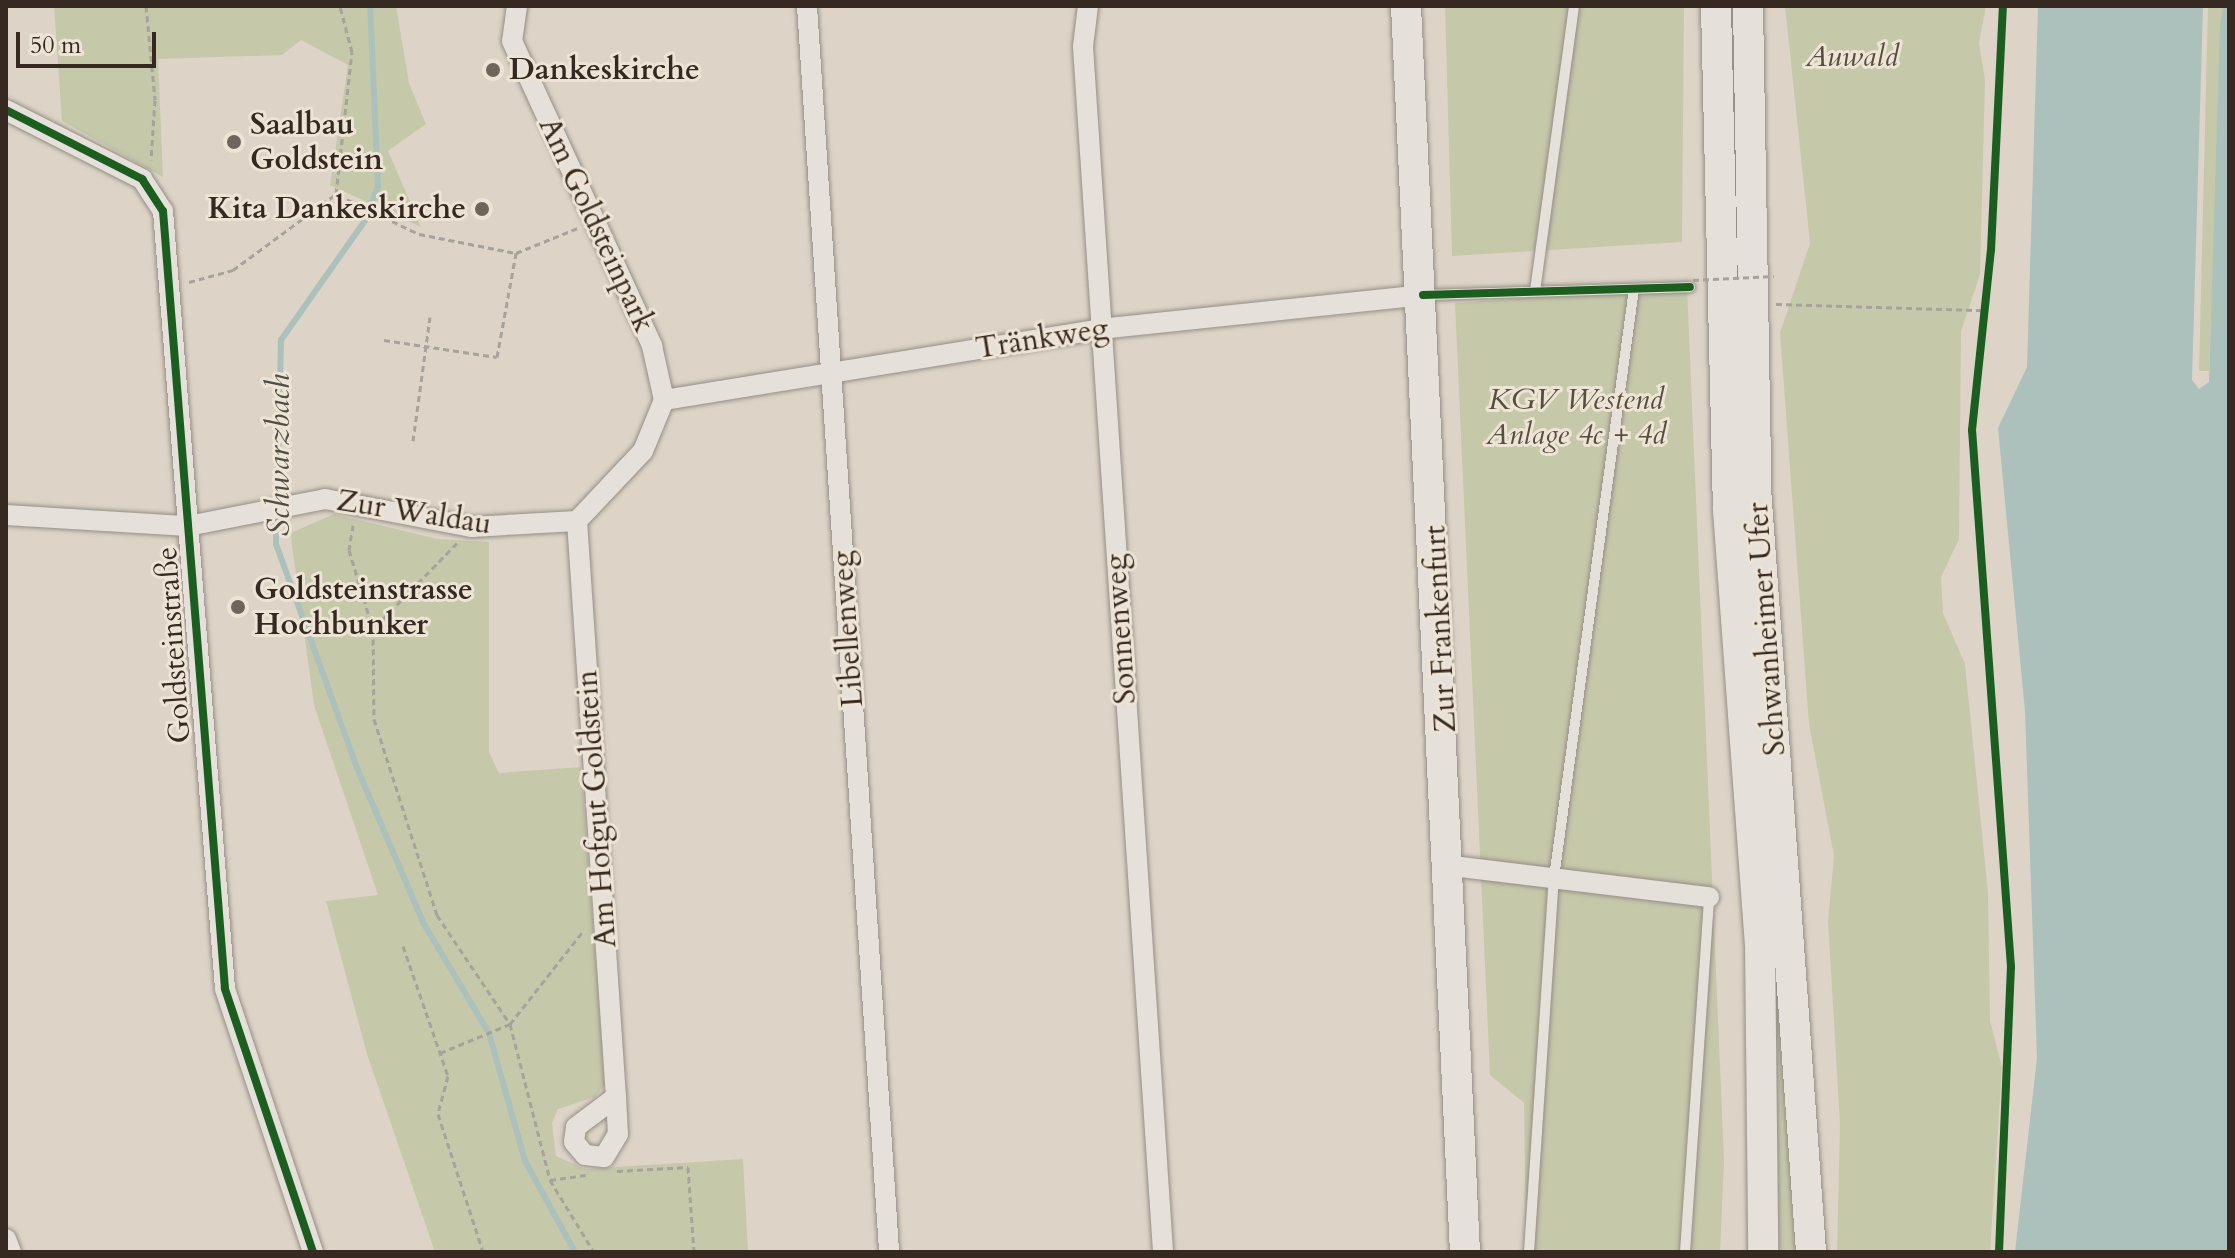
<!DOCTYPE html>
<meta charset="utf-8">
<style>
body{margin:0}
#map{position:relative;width:2235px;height:1258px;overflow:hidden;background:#ddd4c7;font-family:Cardo,serif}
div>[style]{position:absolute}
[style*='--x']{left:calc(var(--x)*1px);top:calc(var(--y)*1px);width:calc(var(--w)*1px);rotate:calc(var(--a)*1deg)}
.green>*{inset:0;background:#c6c8aa}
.water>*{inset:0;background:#acc0bc}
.stream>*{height:6px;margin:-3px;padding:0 3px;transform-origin:3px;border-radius:3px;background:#acc0bc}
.path>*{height:3px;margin-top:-1.5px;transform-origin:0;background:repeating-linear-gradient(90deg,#a7a29c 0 6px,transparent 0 10px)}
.roads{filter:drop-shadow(0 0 2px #958e86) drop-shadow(0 0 2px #958e86)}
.lane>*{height:10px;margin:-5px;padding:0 5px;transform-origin:5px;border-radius:5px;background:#e5e0da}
.street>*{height:20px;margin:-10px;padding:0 10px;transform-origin:10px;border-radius:10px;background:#e5e0da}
.secondary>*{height:30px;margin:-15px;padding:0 15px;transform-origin:15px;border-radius:15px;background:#e5e0da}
.path-bridge>*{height:3px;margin-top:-1.5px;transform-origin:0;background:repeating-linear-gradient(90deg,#a7a29c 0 6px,transparent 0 10px)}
.cycleway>*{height:8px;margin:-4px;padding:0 4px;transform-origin:4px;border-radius:4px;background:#1b5e20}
.dots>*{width:22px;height:22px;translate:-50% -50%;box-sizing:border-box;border:4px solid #eee4d5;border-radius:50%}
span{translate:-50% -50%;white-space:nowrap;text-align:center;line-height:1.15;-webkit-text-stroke:6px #eee4d5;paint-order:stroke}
.park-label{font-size:30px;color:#564e3e;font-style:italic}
.poi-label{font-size:30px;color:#362922;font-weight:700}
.left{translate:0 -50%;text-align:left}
.right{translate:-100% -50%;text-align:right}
.street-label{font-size:30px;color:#362922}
.water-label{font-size:32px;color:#4e4d48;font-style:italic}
.frame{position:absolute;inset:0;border:8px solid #362922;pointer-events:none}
.scale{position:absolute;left:16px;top:32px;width:140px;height:36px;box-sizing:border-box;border:4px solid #362922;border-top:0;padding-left:10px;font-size:24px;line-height:28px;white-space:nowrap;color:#362922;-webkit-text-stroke:6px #eee4d5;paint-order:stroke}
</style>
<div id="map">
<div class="green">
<i style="clip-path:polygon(54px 6px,396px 6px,409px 83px,426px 124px,388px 151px,421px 227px,330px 185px,348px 65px,301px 40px,282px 55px,158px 59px,163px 177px,62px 121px)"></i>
<i style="clip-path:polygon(1445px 6px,1684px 6px,1682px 242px,1452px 256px)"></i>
<i style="clip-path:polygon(1785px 6px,1986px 6px,1979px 43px,1985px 80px,1980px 275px,1961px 331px,1959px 539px,1941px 577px,1943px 613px,1965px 664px,1988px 893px,1990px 1021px,2002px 1067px,1990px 1252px,1837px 1252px,1840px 1124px,1828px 921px,1834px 856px,1809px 724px,1780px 333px,1810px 243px)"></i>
<i style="clip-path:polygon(2208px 6px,2223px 6px,2209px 371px,2199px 371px)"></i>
<i style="clip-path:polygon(1687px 287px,1724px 1161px,1720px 1252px,1526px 1252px,1524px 1103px,1490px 1075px,1455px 303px)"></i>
<i style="clip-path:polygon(1738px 367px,1799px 1252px,1775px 1252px)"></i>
<i style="clip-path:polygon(334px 514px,437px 539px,489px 542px,489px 752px,499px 773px,581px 767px,605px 1085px,595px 1097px,558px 1109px,552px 1123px,556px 1156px,585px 1169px,743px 1159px,748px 1252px,435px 1252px,367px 1054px,326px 901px,378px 895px,314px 705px,292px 546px,291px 533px)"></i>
</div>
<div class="water">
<i style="clip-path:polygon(2038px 6px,2203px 6px,2192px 380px,2199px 389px,2209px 382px,2220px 27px,2223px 6px,2229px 6px,2229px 1252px,2015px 1252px,2037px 1058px,2025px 711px,1998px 428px,2027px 367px)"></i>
</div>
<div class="stream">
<i style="--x:277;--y:503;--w:163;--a:-88.6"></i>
<i style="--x:281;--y:340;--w:148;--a:-54.9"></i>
<i style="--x:366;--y:219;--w:35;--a:-70"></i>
<i style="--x:378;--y:186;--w:180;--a:-92.5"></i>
<i style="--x:276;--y:514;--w:30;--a:90"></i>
<i style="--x:276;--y:544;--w:238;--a:70.1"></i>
<i style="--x:357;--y:768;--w:170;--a:66.8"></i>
<i style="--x:424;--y:924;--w:127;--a:59.2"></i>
<i style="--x:490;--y:1037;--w:129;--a:74.2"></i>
<i style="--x:525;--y:1161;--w:104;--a:61.2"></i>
</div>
<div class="path">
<i style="--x:146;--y:6;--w:94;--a:84.5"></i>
<i style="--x:155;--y:100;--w:60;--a:93.8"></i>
<i style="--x:338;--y:195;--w:90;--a:25.7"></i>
<i style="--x:419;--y:234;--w:99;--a:11.1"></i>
<i style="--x:516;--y:253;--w:67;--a:-22"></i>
<i style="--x:189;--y:282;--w:46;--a:-15.3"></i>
<i style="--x:233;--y:270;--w:128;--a:-36.4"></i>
<i style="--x:336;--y:194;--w:143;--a:-83.6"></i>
<i style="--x:352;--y:52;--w:48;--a:-104.6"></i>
<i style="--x:1776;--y:304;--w:208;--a:1.7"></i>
<i style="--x:384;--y:340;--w:114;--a:8.6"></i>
<i style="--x:497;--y:357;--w:106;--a:-79.6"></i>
<i style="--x:413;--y:441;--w:125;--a:-82.2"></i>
<i style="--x:353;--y:525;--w:25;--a:99"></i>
<i style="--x:349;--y:550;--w:83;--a:73.1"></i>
<i style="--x:457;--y:543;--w:120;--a:134.3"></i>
<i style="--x:373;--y:629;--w:90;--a:89.4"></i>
<i style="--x:374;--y:719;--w:206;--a:72.2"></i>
<i style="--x:437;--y:915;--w:131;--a:56.2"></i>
<i style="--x:510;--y:1024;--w:161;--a:75.6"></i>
<i style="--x:550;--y:1180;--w:84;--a:58.6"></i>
<i style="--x:403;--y:946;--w:138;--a:70.9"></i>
<i style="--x:448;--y:1076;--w:39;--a:105"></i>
<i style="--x:438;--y:1114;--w:145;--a:71.9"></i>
<i style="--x:440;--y:1053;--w:76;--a:-22.5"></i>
<i style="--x:510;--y:1024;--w:120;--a:-51.8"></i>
<i style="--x:617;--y:1171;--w:71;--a:-3.2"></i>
<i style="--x:688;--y:1167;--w:85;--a:86"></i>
<i style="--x:550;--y:1180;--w:36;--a:-8"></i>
</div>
<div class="roads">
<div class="lane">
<i style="--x:1535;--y:291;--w:288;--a:-82.2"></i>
<i style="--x:1423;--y:295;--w:267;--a:-1.7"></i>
<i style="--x:1529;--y:1252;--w:375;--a:-86.2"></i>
<i style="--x:1554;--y:878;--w:594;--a:-82.27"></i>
<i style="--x:1685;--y:1252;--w:356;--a:-86.1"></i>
</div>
<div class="street">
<i style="--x:517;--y:6;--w:35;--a:98"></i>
<i style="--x:512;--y:41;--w:336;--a:65.3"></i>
<i style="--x:652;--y:346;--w:55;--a:77.5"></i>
<i style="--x:807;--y:6;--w:1249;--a:86.23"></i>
<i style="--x:1088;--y:6;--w:41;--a:97"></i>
<i style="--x:1083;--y:47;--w:1208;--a:86.2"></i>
<i style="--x:6;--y:110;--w:153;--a:26.9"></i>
<i style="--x:142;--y:179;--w:38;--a:57"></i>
<i style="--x:163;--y:211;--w:780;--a:85.44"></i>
<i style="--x:225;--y:989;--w:277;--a:71.5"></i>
<i style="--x:664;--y:400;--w:442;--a:-9.2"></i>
<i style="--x:1100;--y:329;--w:325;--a:-6"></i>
<i style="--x:6;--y:515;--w:182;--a:3.5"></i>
<i style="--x:188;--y:526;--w:140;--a:-11.1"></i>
<i style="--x:325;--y:499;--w:150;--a:10.8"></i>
<i style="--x:472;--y:527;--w:105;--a:-3.3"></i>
<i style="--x:577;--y:521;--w:96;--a:-46.7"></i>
<i style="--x:643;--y:451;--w:55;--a:-67.6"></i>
<i style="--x:577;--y:521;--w:577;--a:86.13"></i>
<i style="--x:616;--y:1097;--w:37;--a:87"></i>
<i style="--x:618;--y:1134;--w:27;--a:121"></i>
<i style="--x:604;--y:1157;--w:19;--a:-174"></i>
<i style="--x:585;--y:1155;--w:17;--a:-130"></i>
<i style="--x:574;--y:1142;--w:15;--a:-82"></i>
<i style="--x:576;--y:1127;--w:50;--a:-36.9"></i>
<i style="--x:1452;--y:866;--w:259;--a:6.9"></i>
<i style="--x:6;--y:1239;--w:14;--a:69"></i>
</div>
<div class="secondary">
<i style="--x:1406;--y:6;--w:1247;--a:87.29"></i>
<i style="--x:1716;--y:6;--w:504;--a:88.64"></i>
<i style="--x:1728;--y:510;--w:433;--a:85.8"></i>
<i style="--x:1760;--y:942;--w:310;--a:89.4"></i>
<i style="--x:1748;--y:6;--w:496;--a:89"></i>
<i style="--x:1757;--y:502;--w:752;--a:85.88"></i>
</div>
</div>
<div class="path-bridge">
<i style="--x:1693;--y:280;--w:81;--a:-2.8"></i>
</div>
<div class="cycleway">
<i style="--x:6;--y:110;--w:153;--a:26.9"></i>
<i style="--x:142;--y:179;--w:38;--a:57"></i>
<i style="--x:163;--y:211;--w:780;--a:85.44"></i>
<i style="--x:225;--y:989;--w:277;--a:71.5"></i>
<i style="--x:1423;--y:295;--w:267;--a:-1.7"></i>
<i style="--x:1999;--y:1252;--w:285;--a:-87.6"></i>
<i style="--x:2011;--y:967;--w:538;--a:-94.15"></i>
<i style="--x:1972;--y:430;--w:181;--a:-84"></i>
<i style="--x:1991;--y:250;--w:244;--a:-87.2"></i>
</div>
<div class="dots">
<i style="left:493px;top:70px;background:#70655c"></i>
<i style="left:234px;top:142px;background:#70655c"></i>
<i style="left:482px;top:209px;background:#70655c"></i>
<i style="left:238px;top:607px;background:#70655c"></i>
</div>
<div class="park-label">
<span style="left:1852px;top:57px">Auwald</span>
<span style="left:1576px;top:417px">KGV Westend<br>Anlage 4c + 4d</span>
</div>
<div class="poi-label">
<span class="left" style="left:509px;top:70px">Dankeskirche</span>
<span class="left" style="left:250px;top:142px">Saalbau<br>Goldstein</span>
<span class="right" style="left:466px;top:209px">Kita Dankeskirche</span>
<span class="left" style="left:254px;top:607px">Goldsteinstrasse<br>Hochbunker</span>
</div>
<div class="street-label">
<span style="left:596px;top:225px;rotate:65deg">Am Goldsteinpark</span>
<span style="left:1042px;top:339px;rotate:-9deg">Tränkweg</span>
<span style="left:414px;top:513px;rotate:9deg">Zur Waldau</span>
<span style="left:848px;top:629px;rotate:-94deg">Libellenweg</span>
<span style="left:1121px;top:629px;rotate:-94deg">Sonnenweg</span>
<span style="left:1441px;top:629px;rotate:-93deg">Zur Frankenfurt</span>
<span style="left:1767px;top:629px;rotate:-94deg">Schwanheimer Ufer</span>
<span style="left:174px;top:645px;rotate:-94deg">Goldsteinstraße</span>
<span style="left:597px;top:809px;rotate:-94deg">Am Hofgut Goldstein</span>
</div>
<div class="water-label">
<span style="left:279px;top:455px;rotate:-90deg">Schwarzbach</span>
</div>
<div class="frame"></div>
<div class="scale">50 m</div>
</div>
